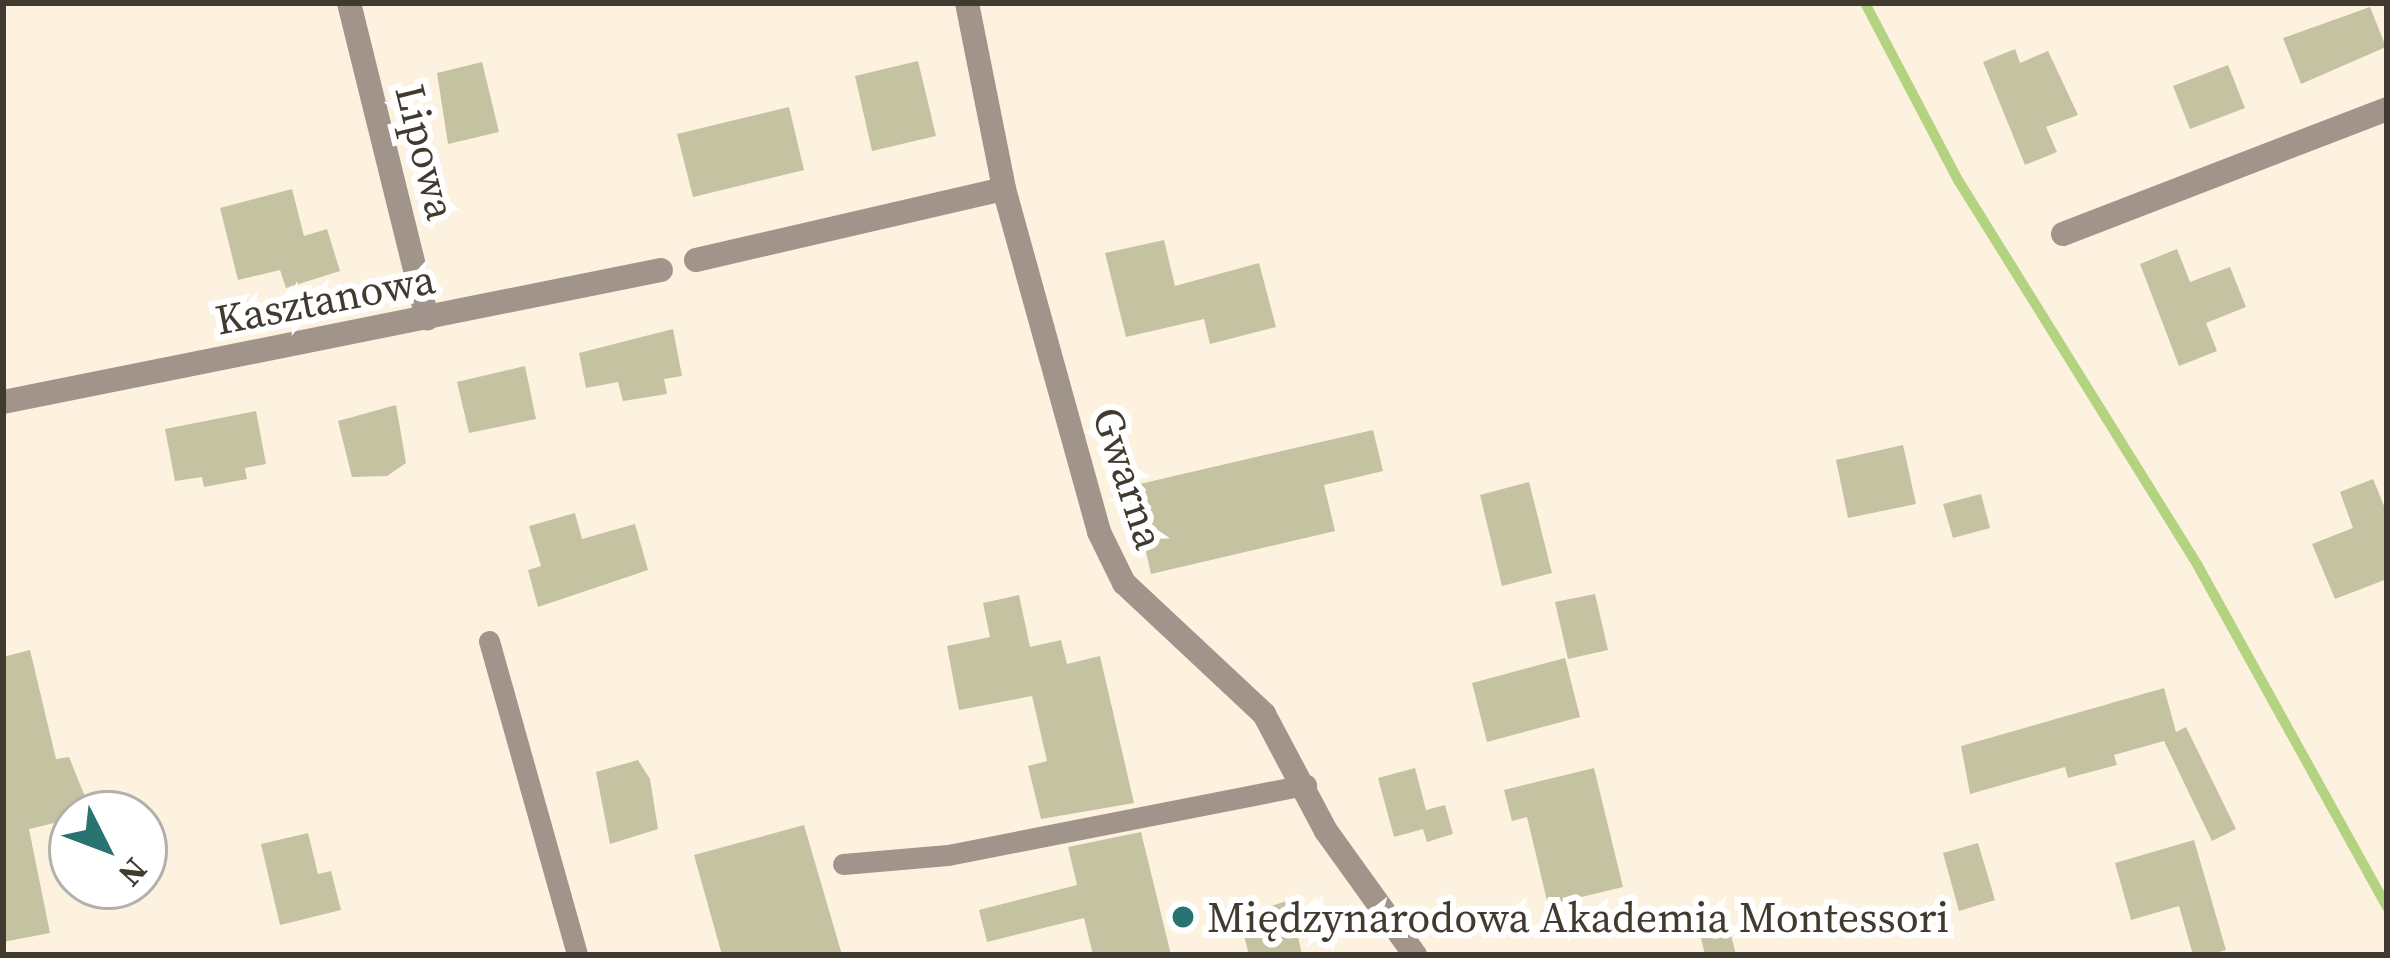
<!DOCTYPE html>
<meta charset="utf-8">
<style>
body{margin:0}
#map{position:relative;width:2390px;height:958px;overflow:hidden;background:#fdf2e0;font-family:"Source Serif 4",serif}
div>[style]{position:absolute}
[style*='--x']{left:calc(var(--x)*1px);top:calc(var(--y)*1px);width:calc(var(--w)*1px);rotate:calc(var(--a)*1deg)}
.stream>*{height:10px;margin:-5px;padding:0 5px;transform-origin:5px;border-radius:5px;background:#b3d380}
.building>*{inset:0;background:#c4c2a1}
.lane>*{height:21px;margin:-10.5px;padding:0 10.5px;transform-origin:10.5px;border-radius:10.5px;background:#a1948b}
.street>*{height:24px;margin:-12px;padding:0 12px;transform-origin:12px;border-radius:12px;background:#a1948b}
.dots>*{width:33px;height:33px;translate:-50% -50%;box-sizing:border-box;border:6px solid #fff;border-radius:50%}
span{translate:-50% -50%;white-space:nowrap;text-align:center;line-height:1.15;-webkit-text-stroke:12px #fff;paint-order:stroke}
.street-label{font-size:42px;color:#413a2e}
.poi-label{font-size:42px;color:#413a2e}
.left{translate:0 -50%;text-align:left}
.frame{position:absolute;inset:0;border:6px solid #413a2e;pointer-events:none}
.north{position:absolute;left:48px;top:790px;width:120px;height:120px;box-sizing:border-box;background:#fff;border:3px solid #b3b0ab;border-radius:50%;rotate:132deg;font-size:33px;font-weight:700;line-height:48px;text-align:center;color:#413a2e}
.north::after{content:'';display:block;margin:auto;width:42px;height:54px;background:#297370;clip-path:polygon(50% 0,100% 100%,50% 72%,0 100%)}
</style>
<div id="map">
<div class="stream">
<i style="--x:1865;--y:3;--w:200;--a:62.3"></i>
<i style="--x:1958;--y:180;--w:455;--a:58.1"></i>
<i style="--x:2198;--y:566;--w:390;--a:61"></i>
</div>
<div class="building">
<i style="clip-path:polygon(2370px 7px,2386px 47px,2301px 84px,2283px 38px)"></i>
<i style="clip-path:polygon(2015px 49px,2020px 63px,2048px 51px,2078px 115px,2046px 127px,2057px 152px,2025px 165px,1983px 62px)"></i>
<i style="clip-path:polygon(918px 61px,936px 136px,872px 151px,855px 76px)"></i>
<i style="clip-path:polygon(482px 62px,499px 132px,448px 144px,437px 73px)"></i>
<i style="clip-path:polygon(2228px 65px,2245px 108px,2190px 129px,2173px 86px)"></i>
<i style="clip-path:polygon(789px 107px,804px 170px,693px 197px,677px 134px)"></i>
<i style="clip-path:polygon(292px 189px,304px 236px,327px 229px,340px 271px,286px 288px,280px 270px,238px 280px,220px 208px)"></i>
<i style="clip-path:polygon(1164px 240px,1175px 286px,1259px 263px,1276px 327px,1210px 344px,1204px 319px,1126px 337px,1105px 253px)"></i>
<i style="clip-path:polygon(2177px 249px,2190px 282px,2230px 267px,2246px 307px,2206px 323px,2217px 351px,2179px 366px,2140px 264px)"></i>
<i style="clip-path:polygon(673px 329px,682px 376px,664px 379px,667px 394px,623px 401px,618px 382px,586px 388px,579px 353px)"></i>
<i style="clip-path:polygon(525px 366px,536px 419px,469px 433px,457px 382px)"></i>
<i style="clip-path:polygon(396px 405px,406px 463px,387px 476px,352px 477px,338px 421px)"></i>
<i style="clip-path:polygon(256px 411px,266px 464px,245px 468px,247px 479px,204px 487px,202px 477px,175px 481px,165px 429px)"></i>
<i style="clip-path:polygon(1373px 430px,1383px 471px,1324px 485px,1335px 531px,1151px 574px,1131px 486px)"></i>
<i style="clip-path:polygon(1903px 445px,1916px 504px,1848px 518px,1836px 460px)"></i>
<i style="clip-path:polygon(2373px 479px,2387px 513px,2387px 579px,2335px 599px,2312px 544px,2353px 528px,2340px 492px)"></i>
<i style="clip-path:polygon(1529px 482px,1552px 573px,1502px 586px,1480px 495px)"></i>
<i style="clip-path:polygon(1981px 494px,1990px 528px,1953px 538px,1943px 504px)"></i>
<i style="clip-path:polygon(575px 513px,582px 539px,635px 524px,648px 570px,538px 607px,528px 570px,541px 566px,529px 526px)"></i>
<i style="clip-path:polygon(1595px 594px,1608px 650px,1568px 659px,1555px 602px)"></i>
<i style="clip-path:polygon(1019px 595px,1030px 647px,1061px 640px,1067px 664px,1100px 656px,1134px 803px,1041px 819px,1028px 766px,1047px 761px,1032px 696px,959px 710px,947px 646px,990px 637px,983px 603px)"></i>
<i style="clip-path:polygon(30px 650px,56px 759px,69px 757px,92px 814px,29px 829px,50px 933px,3px 942px,3px 657px)"></i>
<i style="clip-path:polygon(1565px 658px,1580px 717px,1487px 742px,1472px 683px)"></i>
<i style="clip-path:polygon(2164px 688px,2176px 732px,2186px 727px,2236px 829px,2212px 841px,2164px 741px,2114px 755px,2117px 765px,2068px 778px,2065px 767px,1970px 794px,1961px 746px)"></i>
<i style="clip-path:polygon(638px 760px,650px 779px,658px 829px,610px 844px,596px 772px)"></i>
<i style="clip-path:polygon(1415px 768px,1426px 810px,1445px 805px,1453px 834px,1427px 842px,1423px 829px,1394px 837px,1378px 778px)"></i>
<i style="clip-path:polygon(1594px 768px,1623px 887px,1548px 905px,1527px 817px,1512px 821px,1504px 790px)"></i>
<i style="clip-path:polygon(804px 825px,842px 955px,722px 955px,694px 855px)"></i>
<i style="clip-path:polygon(1141px 832px,1171px 955px,1093px 955px,1084px 918px,987px 942px,979px 910px,1077px 885px,1068px 847px)"></i>
<i style="clip-path:polygon(308px 833px,318px 874px,331px 871px,341px 910px,280px 925px,261px 844px)"></i>
<i style="clip-path:polygon(2194px 840px,2226px 950px,2208px 955px,2193px 955px,2179px 906px,2131px 920px,2115px 863px)"></i>
<i style="clip-path:polygon(1978px 843px,1995px 900px,1959px 911px,1943px 853px)"></i>
<i style="clip-path:polygon(1290px 900px,1302px 955px,1249px 955px,1239px 916px)"></i>
<i style="clip-path:polygon(1728px 923px,1736px 955px,1705px 955px,1699px 930px)"></i>
</div>
<div class="lane">
<i style="--x:489;--y:641;--w:326;--a:74.3"></i>
<i style="--x:843;--y:864;--w:105;--a:-4.9"></i>
<i style="--x:948;--y:855;--w:365;--a:-11.1"></i>
</div>
<div class="street">
<i style="--x:349;--y:3;--w:325;--a:76.1"></i>
<i style="--x:967;--y:3;--w:190;--a:78.7"></i>
<i style="--x:1004;--y:189;--w:356;--a:74.5"></i>
<i style="--x:1099;--y:532;--w:57;--a:63.9"></i>
<i style="--x:1124;--y:583;--w:192;--a:43.1"></i>
<i style="--x:1264;--y:714;--w:132;--a:62.1"></i>
<i style="--x:1326;--y:831;--w:153;--a:54.3"></i>
<i style="--x:2063;--y:234;--w:347;--a:-21.1"></i>
<i style="--x:696;--y:260;--w:316;--a:-13"></i>
<i style="--x:3;--y:402;--w:671;--a:-11.34"></i>
</div>
<div class="dots">
<i style="left:1183px;top:917px;background:#297370"></i>
</div>
<div class="street-label">
<span style="left:426px;top:152px;rotate:76deg">Lipowa</span>
<span style="left:325px;top:299px;rotate:-11deg">Kasztanowa</span>
<span style="left:1129px;top:478px;rotate:72deg">Gwarna</span>
</div>
<div class="poi-label">
<span class="left" style="left:1207px;top:917px">Międzynarodowa Akademia Montessori</span>
</div>
<div class="frame"></div>
<div class="north">N</div>
</div>
